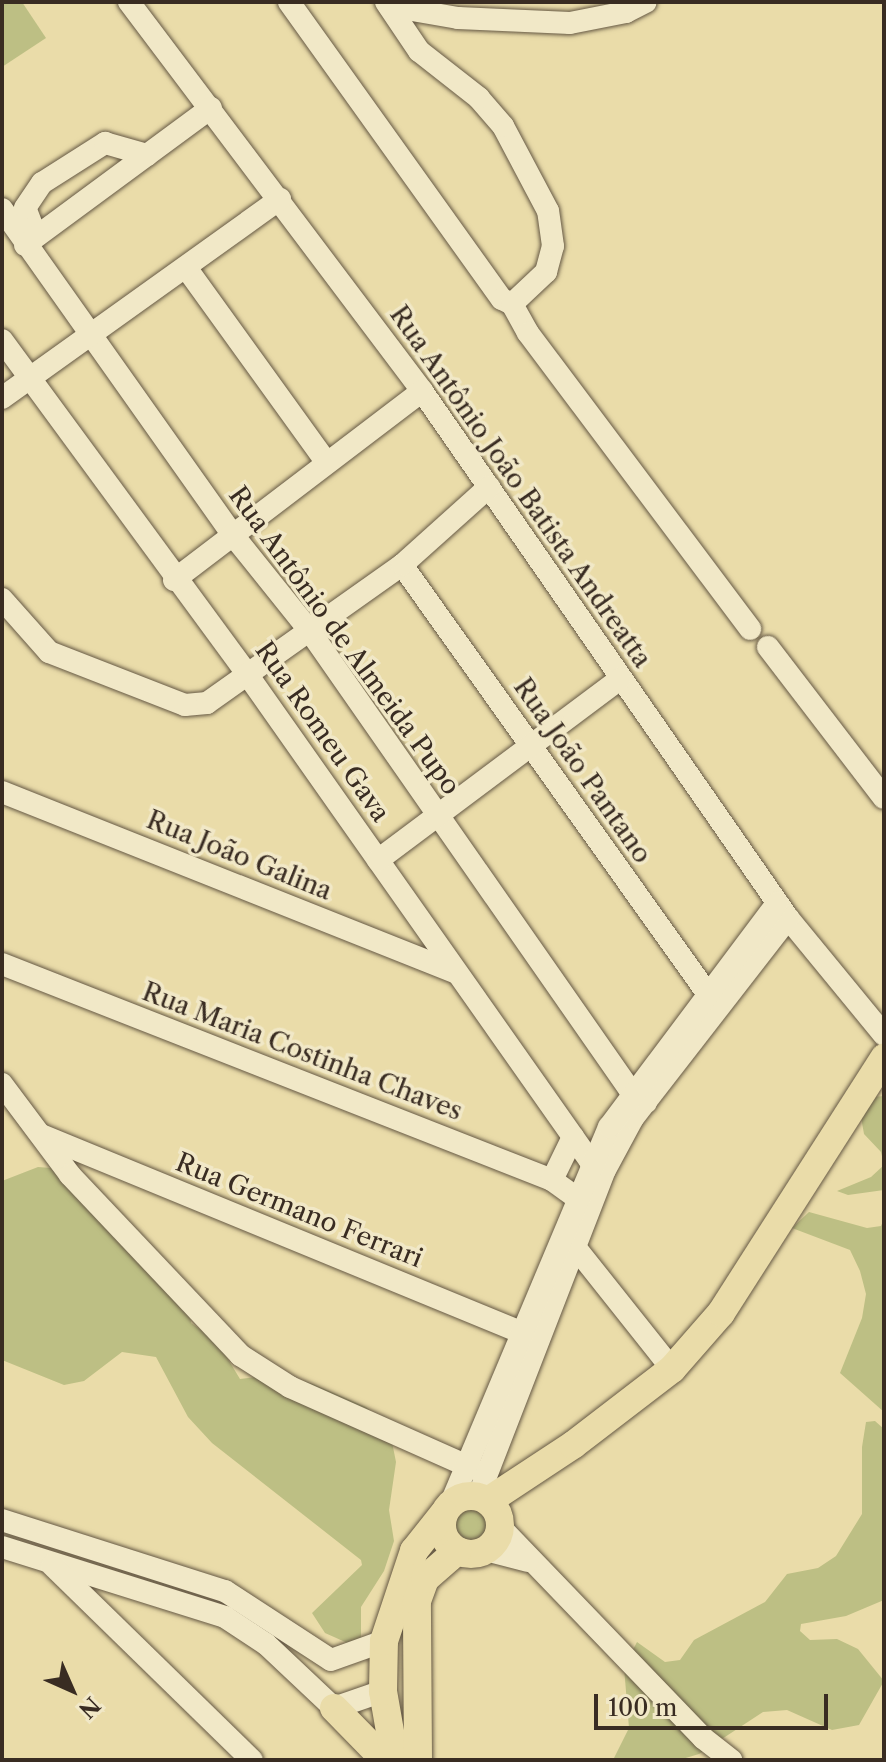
<!DOCTYPE html>
<meta charset="utf-8">
<style>
body{margin:0}
#map{position:relative;width:886px;height:1762px;overflow:hidden;background:#eadca9;font-family:"Libre Caslon Text",serif}
div>[style]{position:absolute}
[style*='--x']{left:calc(var(--x)*1px);top:calc(var(--y)*1px);width:calc(var(--w)*1px);rotate:calc(var(--a)*1deg)}
.green>*{inset:0;background:#bdbf84}
.round{border-radius:50%}
.roads{filter:drop-shadow(0 0 2px #655844) drop-shadow(0 0 2px #655844)}
.minor>*{height:22px;margin:-11px;padding:0 11px;transform-origin:11px;border-radius:11px;background:#f1e8c7}
.major>*{height:28px;margin:-14px;padding:0 14px;transform-origin:14px;border-radius:14px;background:#eadca9}
.major>.ring{margin:-14px;padding:0;box-sizing:content-box;background:none;border:28px solid #eadca9;border-radius:50%}
span{translate:-50% -50%;white-space:nowrap;text-align:center;line-height:1.15;-webkit-text-stroke:7px #f1e8c7;paint-order:stroke}
.street-label{font-size:26px;color:#392c22}
.frame{position:absolute;inset:0;border:4px solid #392c22;pointer-events:none}
.north{position:absolute;left:32px;top:1650px;width:80px;height:80px;-webkit-text-stroke:6px #f1e8c7;paint-order:stroke;rotate:135deg;font-size:22px;font-weight:700;line-height:32px;text-align:center;color:#392c22}
.north::after{content:'';display:block;margin:auto;width:28px;height:36px;background:#392c22;clip-path:polygon(50% 0,100% 100%,50% 72%,0 100%)}
.scale{position:absolute;left:594px;top:1694px;width:234px;height:36px;box-sizing:border-box;border:4px solid #392c22;border-top:0;padding-left:10px;font-size:24px;line-height:28px;white-space:nowrap;color:#392c22;-webkit-text-stroke:6px #f1e8c7;paint-order:stroke}
</style>
<div id="map">
<div class="green">
<i style="clip-path:polygon(2px 2px,22px 2px,46px 38px,2px 67px)"></i>
<i style="clip-path:polygon(884px 1096px,884px 1190px,848px 1195px,837px 1191px,871px 1177px,884px 1165px,881px 1152px,864px 1134px,861px 1117px,873px 1097px)"></i>
<i style="clip-path:polygon(38px 1167px,51px 1168px,189px 1305px,191px 1323px,217px 1341px,240px 1379px,278px 1374px,313px 1384px,366px 1407px,389px 1427px,396px 1462px,389px 1510px,394px 1541px,384px 1571px,361px 1607px,361px 1649px,325px 1633px,312px 1613px,362px 1565px,361px 1560px,212px 1443px,188px 1417px,156px 1357px,122px 1352px,84px 1381px,64px 1385px,2px 1360px,2px 1181px)"></i>
<i style="clip-path:polygon(809px 1212px,867px 1228px,881px 1226px,884px 1219px,884px 1412px,840px 1373px,862px 1318px,866px 1294px,860px 1271px,850px 1250px,792px 1228px)"></i>
<i style="clip-path:polygon(875px 1421px,884px 1429px,884px 1600px,846px 1616px,801px 1624px,800px 1631px,810px 1640px,837px 1639px,858px 1649px,884px 1681px,859px 1725px,832px 1730px,787px 1710px,763px 1712px,699px 1754px,679px 1760px,613px 1760px,629px 1728px,624px 1667px,637px 1642px,665px 1662px,680px 1660px,694px 1640px,765px 1602px,787px 1574px,818px 1568px,836px 1556px,862px 1514px,862px 1447px,866px 1422px)"></i>
<i class="round" style="left:452px;top:1507px;width:36px;height:36px"></i>
</div>
<div class="roads">
<div class="minor">
<i style="--x:129;--y:2;--w:487;--a:53"></i>
<i style="--x:422;--y:391;--w:642;--a:55.22"></i>
<i style="--x:788;--y:918;--w:151;--a:50.6"></i>
<i style="--x:289;--y:2;--w:365;--a:54.4"></i>
<i style="--x:502;--y:299;--w:11;--a:27"></i>
<i style="--x:512;--y:304;--w:47;--a:-43.3"></i>
<i style="--x:546;--y:272;--w:27;--a:-75"></i>
<i style="--x:553;--y:246;--w:35;--a:-98"></i>
<i style="--x:548;--y:211;--w:96;--a:-117.9"></i>
<i style="--x:503;--y:126;--w:37;--a:-131"></i>
<i style="--x:479;--y:98;--w:76;--a:-141.9"></i>
<i style="--x:419;--y:51;--w:59;--a:-124"></i>
<i style="--x:389;--y:6;--w:70;--a:9.9"></i>
<i style="--x:458;--y:18;--w:112;--a:2.6"></i>
<i style="--x:570;--y:23;--w:57;--a:-11.1"></i>
<i style="--x:626;--y:12;--w:22;--a:-27"></i>
<i style="--x:2;--y:209;--w:398;--a:54.7"></i>
<i style="--x:232;--y:534;--w:123;--a:51.3"></i>
<i style="--x:309;--y:630;--w:565;--a:55.1"></i>
<i style="--x:632;--y:1093;--w:17;--a:33"></i>
<i style="--x:36;--y:236;--w:30;--a:-111"></i>
<i style="--x:25;--y:208;--w:30;--a:-56"></i>
<i style="--x:42;--y:183;--w:75;--a:-32.4"></i>
<i style="--x:105;--y:143;--w:44;--a:15.9"></i>
<i style="--x:25;--y:245;--w:231;--a:-36.4"></i>
<i style="--x:187;--y:269;--w:236;--a:54.2"></i>
<i style="--x:512;--y:304;--w:33;--a:61"></i>
<i style="--x:528;--y:333;--w:370;--a:53.1"></i>
<i style="--x:2;--y:340;--w:414;--a:53.7"></i>
<i style="--x:247;--y:674;--w:596;--a:54.84"></i>
<i style="--x:590;--y:1161;--w:17;--a:31"></i>
<i style="--x:2;--y:398;--w:342;--a:-35.6"></i>
<i style="--x:402;--y:565;--w:543;--a:54.52"></i>
<i style="--x:174;--y:580;--w:312;--a:-37.3"></i>
<i style="--x:2;--y:599;--w:71;--a:48.4"></i>
<i style="--x:49;--y:652;--w:146;--a:21.3"></i>
<i style="--x:185;--y:705;--w:22;--a:-5"></i>
<i style="--x:207;--y:703;--w:239;--a:-35.3"></i>
<i style="--x:402;--y:565;--w:117;--a:-41.9"></i>
<i style="--x:768;--y:647;--w:190;--a:52.5"></i>
<i style="--x:2;--y:792;--w:489;--a:21.7"></i>
<i style="--x:378;--y:860;--w:302;--a:-36.8"></i>
<i style="--x:2;--y:964;--w:591;--a:21.44"></i>
<i style="--x:552;--y:1180;--w:31;--a:36"></i>
<i style="--x:2;--y:1084;--w:114;--a:53.2"></i>
<i style="--x:70;--y:1175;--w:248;--a:46.6"></i>
<i style="--x:240;--y:1355;--w:59;--a:32.6"></i>
<i style="--x:290;--y:1387;--w:201;--a:24"></i>
<i style="--x:41;--y:1135;--w:534;--a:22.34"></i>
<i style="--x:552;--y:1180;--w:48;--a:-64"></i>
<i style="--x:575;--y:1247;--w:156;--a:51.5"></i>
<i style="--x:478;--y:1497;--w:351;--a:-68.8"></i>
<i style="--x:605;--y:1170;--w:59;--a:-61.7"></i>
<i style="--x:633;--y:1118;--w:253;--a:-52.2"></i>
<i style="--x:450;--y:1505;--w:410;--a:-67.2"></i>
<i style="--x:609;--y:1127;--w:280;--a:-53.1"></i>
<i style="--x:2;--y:1520;--w:234;--a:17.7"></i>
<i style="--x:225;--y:1591;--w:126;--a:33.1"></i>
<i style="--x:331;--y:1660;--w:56;--a:-19.7"></i>
<i style="--x:500;--y:1527;--w:293;--a:46.1"></i>
<i style="--x:703;--y:1738;--w:36;--a:38"></i>
<i style="--x:2;--y:1547;--w:234;--a:17.4"></i>
<i style="--x:225;--y:1617;--w:49;--a:33.4"></i>
<i style="--x:266;--y:1644;--w:93;--a:43.3"></i>
<i style="--x:334;--y:1708;--w:52;--a:-19.1"></i>
<i style="--x:486;--y:1550;--w:43;--a:14.7"></i>
<i style="--x:52;--y:1565;--w:279;--a:44.3"></i>
</div>
<div class="major">
<i class="ring" style="left:442px;top:1496px;width:30px;height:30px"></i>
<i style="--x:488;--y:1501;--w:102;--a:-33.4"></i>
<i style="--x:573;--y:1445;--w:125;--a:-37.5"></i>
<i style="--x:672;--y:1369;--w:74;--a:-48.8"></i>
<i style="--x:721;--y:1313;--w:303;--a:-57.4"></i>
<i style="--x:334;--y:1708;--w:73;--a:45.6"></i>
<i style="--x:395;--y:1760;--w:70;--a:-99.9"></i>
<i style="--x:383;--y:1691;--w:50;--a:-88.9"></i>
<i style="--x:384;--y:1641;--w:95;--a:-71.6"></i>
<i style="--x:414;--y:1551;--w:48;--a:-51.7"></i>
<i style="--x:418;--y:1760;--w:159;--a:-90.4"></i>
<i style="--x:417;--y:1601;--w:23;--a:-70"></i>
<i style="--x:425;--y:1579;--w:43;--a:-41.2"></i>
</div>
</div>
<div class="street-label">
<span style="left:520px;top:487px;rotate:55deg">Rua Antônio João Batista Andreatta</span>
<span style="left:344px;top:641px;rotate:54deg">Rua Antônio de Almeida Pupo</span>
<span style="left:322px;top:732px;rotate:55deg">Rua Romeu Gava</span>
<span style="left:582px;top:771px;rotate:55deg">Rua João Pantano</span>
<span style="left:239px;top:856px;rotate:22deg">Rua João Galina</span>
<span style="left:302px;top:1052px;rotate:21deg">Rua Maria Costinha Chaves</span>
<span style="left:299px;top:1211px;rotate:22deg">Rua Germano Ferrari</span>
</div>
<div class="frame"></div>
<div class="north">N</div>
<div class="scale">100 m</div>
</div>
